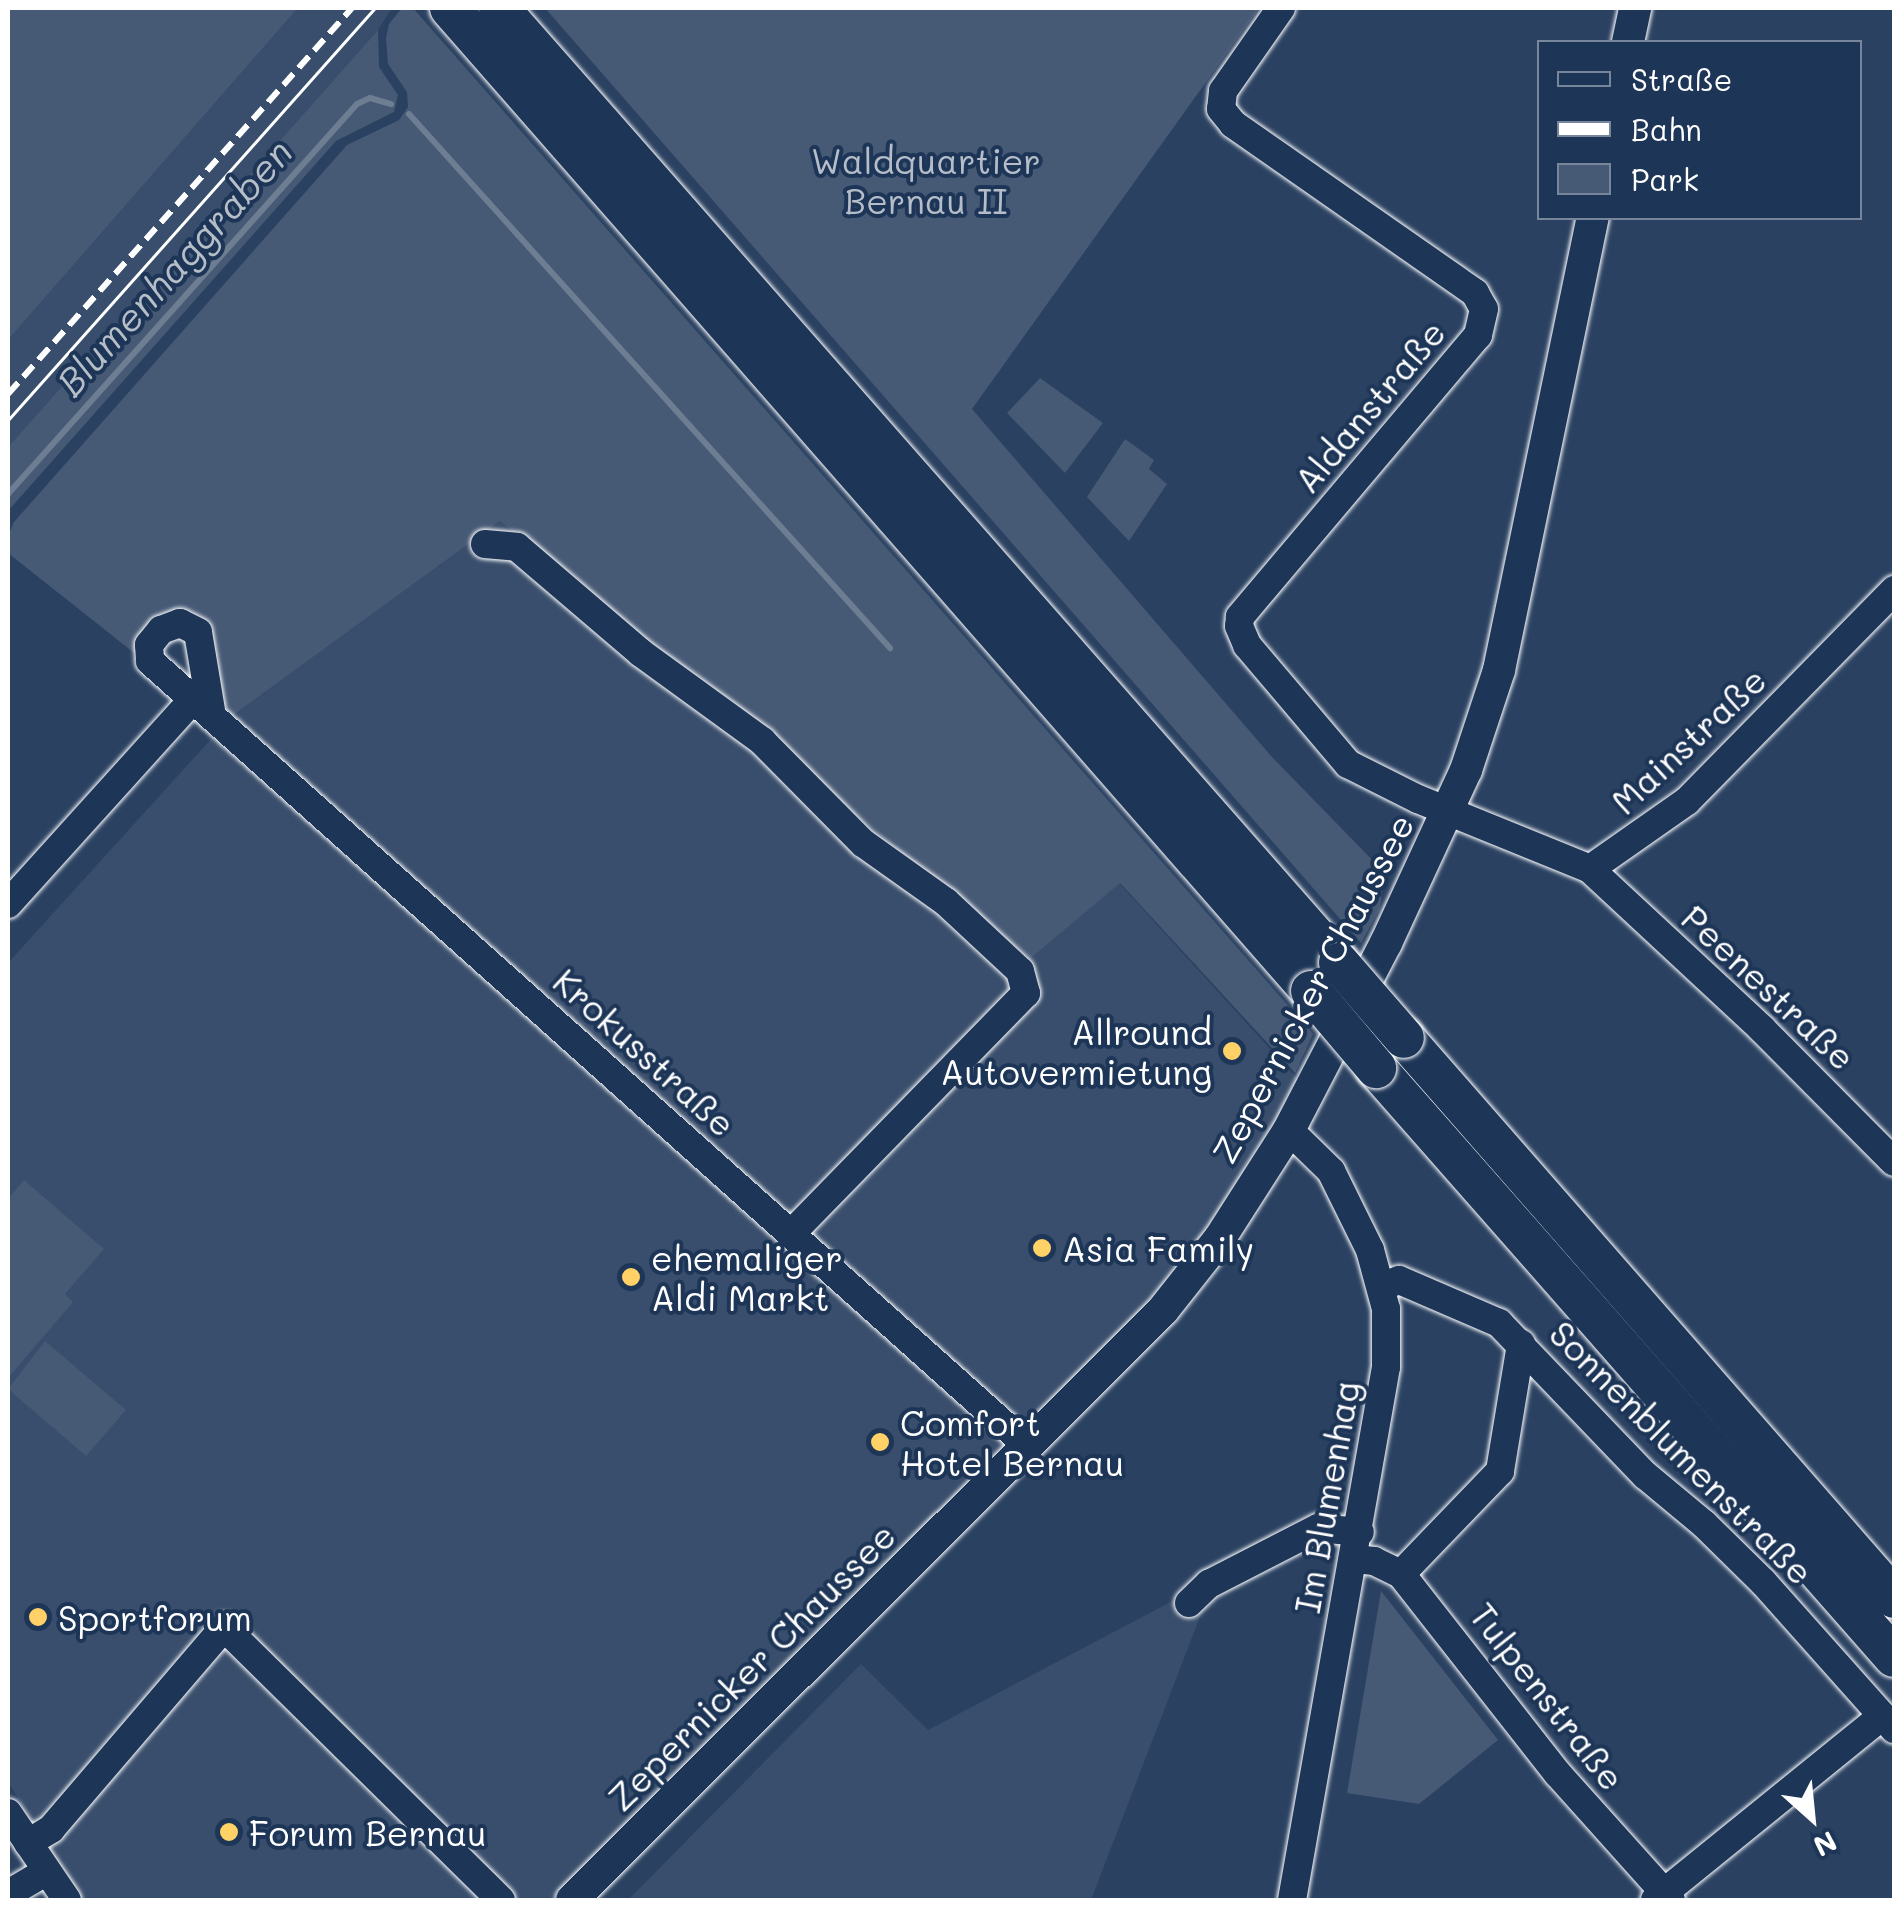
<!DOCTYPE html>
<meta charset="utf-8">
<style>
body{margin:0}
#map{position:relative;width:1902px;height:1908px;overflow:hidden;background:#2a4161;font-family:Mali,sans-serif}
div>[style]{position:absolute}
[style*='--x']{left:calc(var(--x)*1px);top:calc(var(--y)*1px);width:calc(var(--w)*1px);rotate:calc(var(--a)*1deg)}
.built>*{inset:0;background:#394e6c}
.green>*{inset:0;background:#465975}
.stream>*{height:6px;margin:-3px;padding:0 3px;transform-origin:3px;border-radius:3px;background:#6d7d92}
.roads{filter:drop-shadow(0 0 2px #fff) drop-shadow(0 0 2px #fff)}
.minor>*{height:28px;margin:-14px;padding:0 14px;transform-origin:14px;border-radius:14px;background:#1d3557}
.major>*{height:32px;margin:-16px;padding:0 16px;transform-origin:16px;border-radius:16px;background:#1d3557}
.highway>*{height:40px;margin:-20px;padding:0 20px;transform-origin:20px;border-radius:20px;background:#1d3557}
.tram>*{height:2.5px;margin:-1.25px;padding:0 1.25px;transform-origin:1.25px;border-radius:1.25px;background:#fff}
.rail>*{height:6px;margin-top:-3px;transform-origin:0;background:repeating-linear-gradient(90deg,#fff 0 15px,transparent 0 23px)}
.bridges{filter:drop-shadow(0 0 2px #fff) drop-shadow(0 0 2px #fff)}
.highway-bridge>*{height:40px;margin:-20px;padding:0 20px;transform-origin:20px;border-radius:20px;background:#1d3557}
.dots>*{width:28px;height:28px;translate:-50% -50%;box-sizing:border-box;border:5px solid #1d3557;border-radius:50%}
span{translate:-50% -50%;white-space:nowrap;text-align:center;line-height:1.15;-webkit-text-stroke:8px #1d3557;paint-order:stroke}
.park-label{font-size:35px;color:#b5bdc8}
.street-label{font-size:35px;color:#fff}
.poi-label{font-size:35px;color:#fff}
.right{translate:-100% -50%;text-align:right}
.left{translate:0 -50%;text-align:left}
.water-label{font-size:38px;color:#b6bec8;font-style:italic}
.frame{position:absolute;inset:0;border:10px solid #fff;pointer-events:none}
.legend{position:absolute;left:1537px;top:40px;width:325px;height:180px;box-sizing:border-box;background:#1d3557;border:2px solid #77869a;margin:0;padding:12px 18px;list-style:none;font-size:30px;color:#fff}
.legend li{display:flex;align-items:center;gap:20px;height:50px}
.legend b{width:50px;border:2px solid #77869a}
.north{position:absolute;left:1762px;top:1768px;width:100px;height:100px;-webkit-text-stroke:8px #1d3557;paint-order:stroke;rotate:153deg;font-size:28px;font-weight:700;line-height:40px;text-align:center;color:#fff}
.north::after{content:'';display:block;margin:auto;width:35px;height:45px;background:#fff;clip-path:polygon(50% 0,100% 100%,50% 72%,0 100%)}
</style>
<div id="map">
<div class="built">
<i style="clip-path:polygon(298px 8px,392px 8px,378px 30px,8px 447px,8px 340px)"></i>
<i style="clip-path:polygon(500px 521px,1030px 959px,1119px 883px,1302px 1084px,1160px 1304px,551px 1900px,82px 1900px,8px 1782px,8px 963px,232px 716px)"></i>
<i style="clip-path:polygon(1182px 1596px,1201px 1614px,1091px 1900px,628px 1900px,861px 1664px,928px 1730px)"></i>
</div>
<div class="green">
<i style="clip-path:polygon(8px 8px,298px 8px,8px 340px)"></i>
<i style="clip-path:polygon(402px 8px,413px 8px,1313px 1034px,1295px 1073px,1120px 883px,1030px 959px,500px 521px,232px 716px,221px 700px,212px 632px,198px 615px,175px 613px,138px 656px,8px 553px,8px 536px,14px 522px,347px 145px,399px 120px,408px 107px,407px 92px,388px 64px,386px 38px,389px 24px)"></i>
<i style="clip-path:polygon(545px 8px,1259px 8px,972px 409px,1272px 757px,1384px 872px,1380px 908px,1361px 943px)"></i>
<i style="clip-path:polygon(378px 30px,379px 67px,398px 95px,394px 112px,336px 141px,8px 511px,8px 447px)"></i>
<i style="clip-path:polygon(1040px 378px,1103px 423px,1065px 473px,1007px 413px)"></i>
<i style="clip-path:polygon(1125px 439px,1154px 460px,1149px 469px,1167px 484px,1129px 541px,1087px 497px)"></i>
<i style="clip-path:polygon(24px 1180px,104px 1249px,65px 1294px,73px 1302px,8px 1378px,8px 1199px)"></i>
<i style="clip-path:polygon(45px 1341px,126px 1410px,86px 1456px,8px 1389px)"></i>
<i style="clip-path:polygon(1381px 1591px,1498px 1740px,1419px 1804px,1347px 1793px)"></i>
</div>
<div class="stream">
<i style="--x:409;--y:114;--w:719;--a:47.99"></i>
<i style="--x:8;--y:494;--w:523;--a:-48.18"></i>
<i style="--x:357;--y:104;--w:14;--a:-25"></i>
<i style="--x:370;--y:98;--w:22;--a:16"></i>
</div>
<div class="roads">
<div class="minor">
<i style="--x:1281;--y:8;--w:101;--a:124.9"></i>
<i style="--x:1223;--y:91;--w:18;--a:96"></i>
<i style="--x:1221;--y:109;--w:19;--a:51"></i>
<i style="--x:1233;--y:124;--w:295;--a:34.9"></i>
<i style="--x:1475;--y:293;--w:18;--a:61"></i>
<i style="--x:1484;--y:309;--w:27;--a:103"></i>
<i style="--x:1478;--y:335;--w:369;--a:130.2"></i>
<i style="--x:1240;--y:617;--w:9;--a:96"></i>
<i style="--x:1239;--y:626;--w:21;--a:67"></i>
<i style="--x:1247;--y:645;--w:156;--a:49.7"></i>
<i style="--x:1348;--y:764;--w:78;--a:26.6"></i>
<i style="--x:1418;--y:799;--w:186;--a:22.1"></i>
<i style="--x:1590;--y:869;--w:118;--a:-35"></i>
<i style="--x:1687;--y:801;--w:296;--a:-45.5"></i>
<i style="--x:485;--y:544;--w:32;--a:5"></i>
<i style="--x:517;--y:547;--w:163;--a:40.5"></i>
<i style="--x:641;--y:653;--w:150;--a:36"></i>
<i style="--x:762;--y:741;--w:144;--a:45.3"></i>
<i style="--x:863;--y:843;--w:102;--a:35.4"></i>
<i style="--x:946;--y:902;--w:101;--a:43"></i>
<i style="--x:1020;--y:971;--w:23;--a:75"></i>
<i style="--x:1026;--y:993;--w:335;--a:134.3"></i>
<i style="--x:212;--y:716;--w:85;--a:-99.5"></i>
<i style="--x:198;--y:632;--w:20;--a:-153"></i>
<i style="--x:180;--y:623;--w:20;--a:160"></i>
<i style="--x:161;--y:630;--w:19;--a:129"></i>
<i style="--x:149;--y:645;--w:16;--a:86"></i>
<i style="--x:150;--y:661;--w:1176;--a:41.8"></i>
<i style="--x:1590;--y:869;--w:235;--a:42.9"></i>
<i style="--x:1762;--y:1029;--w:187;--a:45.2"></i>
<i style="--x:8;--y:904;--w:276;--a:-47.9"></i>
<i style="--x:1289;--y:1130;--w:59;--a:44.3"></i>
<i style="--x:1331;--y:1171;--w:88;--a:63.7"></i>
<i style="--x:1370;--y:1250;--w:61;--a:74.8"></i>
<i style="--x:1386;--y:1309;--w:58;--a:90"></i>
<i style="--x:1386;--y:1367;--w:541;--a:100"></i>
<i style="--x:1382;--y:1286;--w:18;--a:-19"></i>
<i style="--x:1399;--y:1280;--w:109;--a:23.3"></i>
<i style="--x:1499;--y:1323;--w:211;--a:46.2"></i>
<i style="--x:1645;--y:1475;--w:77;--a:39.7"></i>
<i style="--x:1704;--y:1524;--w:83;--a:44.5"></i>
<i style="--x:1763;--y:1582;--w:197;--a:48.3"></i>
<i style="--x:1355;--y:1559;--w:19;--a:6"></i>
<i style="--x:1374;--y:1561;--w:30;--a:26"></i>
<i style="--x:1401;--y:1574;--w:254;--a:51.9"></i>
<i style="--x:1558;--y:1774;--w:169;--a:48.1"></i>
<i style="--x:1401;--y:1574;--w:143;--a:-46.1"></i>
<i style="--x:1500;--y:1471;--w:129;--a:-80.6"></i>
<i style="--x:1189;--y:1603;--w:28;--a:-44"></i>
<i style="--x:1209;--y:1584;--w:123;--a:-27.2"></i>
<i style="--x:1318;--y:1528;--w:42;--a:5.4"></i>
<i style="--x:8;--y:1813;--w:105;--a:55.9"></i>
<i style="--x:28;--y:1843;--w:27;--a:-31"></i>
<i style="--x:51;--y:1829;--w:266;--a:-49.4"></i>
<i style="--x:224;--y:1627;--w:389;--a:44.6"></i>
<i style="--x:8;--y:1894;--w:45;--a:-30.5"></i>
<i style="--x:1655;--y:1900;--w:292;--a:-39"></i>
</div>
<div class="major">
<i style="--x:1628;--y:42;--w:35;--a:-78"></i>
<i style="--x:572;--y:1900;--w:835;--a:-44.95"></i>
<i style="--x:1163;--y:1310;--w:92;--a:-51.6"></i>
<i style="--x:1220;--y:1238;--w:128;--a:-57.4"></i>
<i style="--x:1289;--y:1130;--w:211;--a:-62.6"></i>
<i style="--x:1386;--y:943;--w:191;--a:-65.2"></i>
<i style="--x:1466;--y:770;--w:105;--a:-71.7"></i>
<i style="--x:1499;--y:670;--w:462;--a:-78.3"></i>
</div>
<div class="highway">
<i style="--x:450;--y:8;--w:1307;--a:48.79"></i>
<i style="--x:499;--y:8;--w:1272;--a:48.67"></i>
<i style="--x:1404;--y:1038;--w:744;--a:48.81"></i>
<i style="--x:1376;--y:1068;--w:784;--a:48.67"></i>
</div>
</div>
<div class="tram">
<i style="--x:8;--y:420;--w:552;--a:-48.31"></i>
</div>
<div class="rail">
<i style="--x:8;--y:394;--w:517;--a:-48.29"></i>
</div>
<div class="bridges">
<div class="highway-bridge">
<i style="--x:1339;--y:963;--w:99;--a:49.1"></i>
<i style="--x:1311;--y:991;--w:101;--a:49.8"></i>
</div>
</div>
<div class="dots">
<i style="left:1232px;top:1051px;background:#ffd166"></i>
<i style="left:1042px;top:1248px;background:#ffd166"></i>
<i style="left:631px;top:1277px;background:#ffd166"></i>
<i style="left:880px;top:1442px;background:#ffd166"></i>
<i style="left:38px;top:1617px;background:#ffd166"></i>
<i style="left:229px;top:1832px;background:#ffd166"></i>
</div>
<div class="park-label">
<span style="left:926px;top:180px">Waldquartier<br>Bernau II</span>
</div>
<div class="street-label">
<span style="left:1369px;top:406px;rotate:-50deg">Aldanstraße</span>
<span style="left:1688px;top:740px;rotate:-43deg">Mainstraße</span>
<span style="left:1769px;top:987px;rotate:43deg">Peenestraße</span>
<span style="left:1312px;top:988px;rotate:-62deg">Zepernicker Chaussee</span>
<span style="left:645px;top:1052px;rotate:42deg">Krokusstraße</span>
<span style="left:1682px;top:1452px;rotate:45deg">Sonnenblumenstraße</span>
<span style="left:1326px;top:1497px;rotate:-80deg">Im Blumenhag</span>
<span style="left:751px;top:1666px;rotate:-45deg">Zepernicker Chaussee</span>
<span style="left:1548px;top:1696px;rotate:52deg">Tulpenstraße</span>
</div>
<div class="poi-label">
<span class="right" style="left:1212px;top:1051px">Allround<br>Autovermietung</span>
<span class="left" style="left:1062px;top:1248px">Asia Family</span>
<span class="left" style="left:651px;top:1277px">ehemaliger<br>Aldi Markt</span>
<span class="left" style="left:900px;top:1442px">Comfort<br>Hotel Bernau</span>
<span class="left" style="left:58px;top:1617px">Sportforum</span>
<span class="left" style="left:249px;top:1832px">Forum Bernau</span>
</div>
<div class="water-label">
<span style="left:174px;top:267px;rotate:-48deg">Blumenhaggraben</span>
</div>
<div class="frame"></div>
<ul class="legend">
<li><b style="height:12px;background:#1d3557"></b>Straße</li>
<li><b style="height:12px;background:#fff"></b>Bahn</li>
<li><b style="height:28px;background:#465975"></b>Park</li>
</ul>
<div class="north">N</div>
</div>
